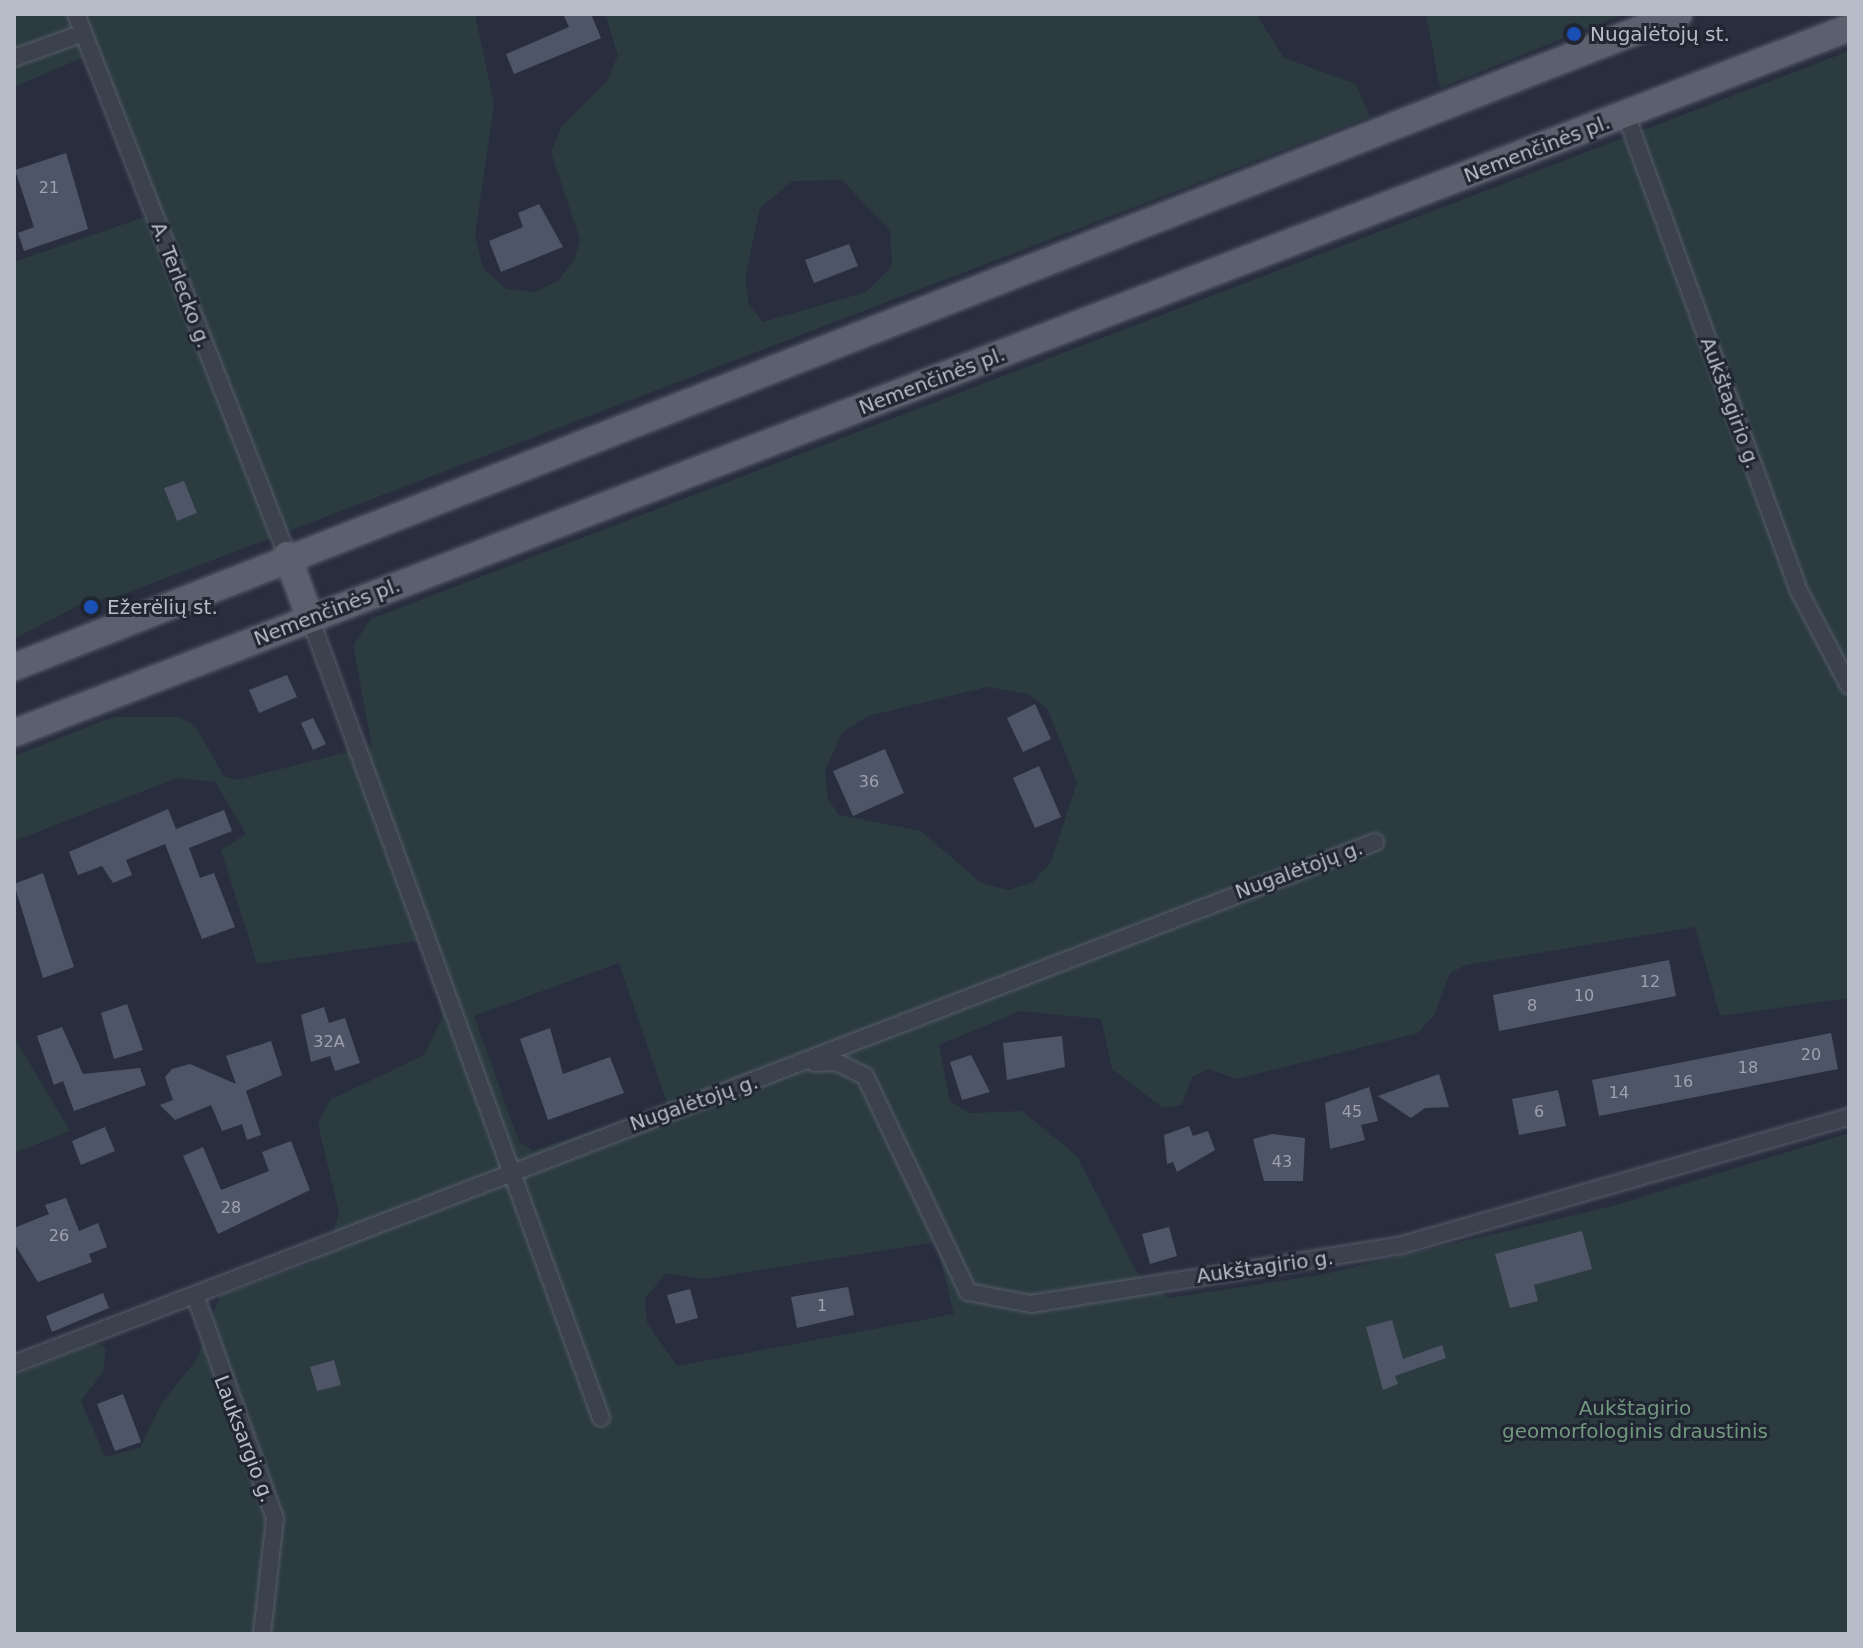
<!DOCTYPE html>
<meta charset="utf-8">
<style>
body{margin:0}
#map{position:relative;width:1863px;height:1648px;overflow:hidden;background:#282e3e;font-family:"DejaVu Sans",sans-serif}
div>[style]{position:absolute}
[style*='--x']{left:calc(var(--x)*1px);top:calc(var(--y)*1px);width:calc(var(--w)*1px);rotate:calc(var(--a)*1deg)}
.green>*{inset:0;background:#2b3b40}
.building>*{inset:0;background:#4e5566}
.roads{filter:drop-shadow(0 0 2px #575c69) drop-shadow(0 0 2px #575c69)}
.minor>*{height:16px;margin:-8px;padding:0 8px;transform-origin:8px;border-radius:8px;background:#3c414e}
.primary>*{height:26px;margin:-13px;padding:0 13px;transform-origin:13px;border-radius:13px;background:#5a606e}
.dots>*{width:22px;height:22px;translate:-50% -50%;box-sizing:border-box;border:4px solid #212633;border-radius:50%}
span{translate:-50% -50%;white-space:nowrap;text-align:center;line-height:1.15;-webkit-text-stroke:6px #212633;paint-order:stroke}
.number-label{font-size:16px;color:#9ea2b0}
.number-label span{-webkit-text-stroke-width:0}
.poi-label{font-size:20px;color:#b8bcc9}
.left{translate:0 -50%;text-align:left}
.street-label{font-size:20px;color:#b8bcc9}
.park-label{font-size:20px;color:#72977f}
.frame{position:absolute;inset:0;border:16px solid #b8bcc9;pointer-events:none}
</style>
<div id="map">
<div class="green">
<i style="clip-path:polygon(evenodd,14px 14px,475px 14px,494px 105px,475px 235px,483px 268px,506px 289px,534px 292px,558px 281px,575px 258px,580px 240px,551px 153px,561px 127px,607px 81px,618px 55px,605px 14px,1256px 14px,1284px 58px,1356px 84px,1370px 117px,116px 597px,87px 601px,14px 639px,14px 262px,159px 212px,96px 52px,14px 87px,14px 14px,842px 180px,890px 231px,892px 266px,866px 292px,763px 322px,749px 305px,745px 278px,760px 208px,793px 181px,842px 180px)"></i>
<i style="clip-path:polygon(1426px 14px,1624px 14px,1440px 88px)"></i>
<i style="clip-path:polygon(evenodd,1849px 51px,1849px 998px,1720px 1016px,1695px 927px,1466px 965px,1450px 973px,1434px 1015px,1418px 1033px,1237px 1079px,1208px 1069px,1192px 1077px,1182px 1105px,1163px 1108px,1112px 1069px,1101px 1019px,1020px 1011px,939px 1045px,950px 1101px,969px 1113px,1022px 1111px,1077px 1156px,1137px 1273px,1168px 1298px,1320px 1275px,1613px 1206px,1849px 1133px,1849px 1634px,14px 1634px,14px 1375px,95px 1343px,106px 1347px,103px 1372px,81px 1401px,105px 1457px,140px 1448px,161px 1404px,197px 1359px,220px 1295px,311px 1262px,330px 1243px,339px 1213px,318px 1124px,330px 1100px,424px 1055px,443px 1016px,424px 940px,257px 964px,221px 850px,246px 834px,215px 782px,177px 778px,14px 841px,14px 756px,113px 717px,179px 717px,195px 726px,224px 776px,237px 780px,372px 746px,353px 645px,371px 619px,1849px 51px,987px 687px,1028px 694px,1047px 708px,1077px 783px,1051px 862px,1033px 882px,1009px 890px,981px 883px,921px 831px,839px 815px,828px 799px,825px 771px,842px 733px,868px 716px,987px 687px,1849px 51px,619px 963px,668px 1106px,533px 1151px,519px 1142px,474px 1016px,619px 963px,1849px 51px,936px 1242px,954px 1314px,677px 1366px,647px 1323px,645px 1299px,666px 1273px,703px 1279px,936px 1242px)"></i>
<i style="clip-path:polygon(14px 1037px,70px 1131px,14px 1153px)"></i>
</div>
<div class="building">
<i style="clip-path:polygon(563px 14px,591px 14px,601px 38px,514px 74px,506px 54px,569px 27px)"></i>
<i style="clip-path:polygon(66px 153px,88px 229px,24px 251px,18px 233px,34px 227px,15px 170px)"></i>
<i style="clip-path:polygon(539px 204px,563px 247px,501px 272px,489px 241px,523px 227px,518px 213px)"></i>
<i style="clip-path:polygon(849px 244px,858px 266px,814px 283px,805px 260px)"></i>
<i style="clip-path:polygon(184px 481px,197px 513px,177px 521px,164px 488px)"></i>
<i style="clip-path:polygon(287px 675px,297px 697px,259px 713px,249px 690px)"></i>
<i style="clip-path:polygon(1035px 704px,1051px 739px,1023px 752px,1007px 718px)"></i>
<i style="clip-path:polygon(313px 718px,326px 744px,313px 750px,301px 723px)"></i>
<i style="clip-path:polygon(885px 749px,904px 793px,853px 816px,833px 771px)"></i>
<i style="clip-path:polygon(1039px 766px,1061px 817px,1035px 828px,1013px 778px)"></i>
<i style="clip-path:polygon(168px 809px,176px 829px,224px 810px,232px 831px,189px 848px,200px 878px,214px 873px,235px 927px,202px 939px,165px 844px,126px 860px,132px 875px,113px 883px,102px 866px,78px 875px,69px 852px)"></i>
<i style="clip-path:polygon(43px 873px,74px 967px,43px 978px,14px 884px)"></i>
<i style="clip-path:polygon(1669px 960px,1676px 996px,1499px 1031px,1493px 995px)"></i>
<i style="clip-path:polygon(127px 1004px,143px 1050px,114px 1059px,101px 1013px)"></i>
<i style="clip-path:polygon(324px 1007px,329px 1023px,345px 1018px,360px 1063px,335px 1071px,330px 1056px,311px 1062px,301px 1015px)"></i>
<i style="clip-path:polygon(62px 1027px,83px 1074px,140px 1068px,146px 1085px,74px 1111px,63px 1081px,54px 1085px,37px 1036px)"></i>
<i style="clip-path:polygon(550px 1028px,563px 1074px,610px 1057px,624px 1093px,548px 1120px,520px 1039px)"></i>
<i style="clip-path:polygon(1831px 1033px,1838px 1069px,1599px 1116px,1592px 1080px)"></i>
<i style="clip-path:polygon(1062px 1036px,1065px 1067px,1007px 1080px,1003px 1043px)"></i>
<i style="clip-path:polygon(271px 1041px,282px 1075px,246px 1091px,261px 1135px,247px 1140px,242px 1124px,222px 1131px,211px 1105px,175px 1120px,160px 1105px,173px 1100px,165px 1077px,172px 1069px,190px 1064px,236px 1084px,226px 1056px)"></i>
<i style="clip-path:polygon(971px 1055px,990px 1092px,962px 1100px,950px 1062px)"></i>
<i style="clip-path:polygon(1439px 1074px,1449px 1107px,1425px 1108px,1411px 1118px,1378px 1096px)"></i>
<i style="clip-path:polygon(1369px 1087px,1378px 1121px,1361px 1125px,1365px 1140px,1330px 1149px,1325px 1103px)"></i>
<i style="clip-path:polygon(1558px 1090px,1566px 1126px,1519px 1135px,1512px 1099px)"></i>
<i style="clip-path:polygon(1189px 1126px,1193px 1136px,1208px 1131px,1215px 1150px,1177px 1172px,1173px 1162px,1167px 1164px,1164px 1135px)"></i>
<i style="clip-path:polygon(105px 1127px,115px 1151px,81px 1165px,72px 1141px)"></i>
<i style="clip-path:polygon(1272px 1134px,1305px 1138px,1303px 1181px,1264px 1181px,1253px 1139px)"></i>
<i style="clip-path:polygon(291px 1141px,310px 1190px,218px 1234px,183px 1156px,203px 1147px,221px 1190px,269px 1171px,262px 1152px)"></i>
<i style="clip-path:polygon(66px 1198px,79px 1231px,98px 1223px,107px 1247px,89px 1254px,92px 1262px,38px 1282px,14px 1243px,14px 1228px,49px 1214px,45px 1205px)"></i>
<i style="clip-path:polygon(1169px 1227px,1177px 1256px,1150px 1264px,1142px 1234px)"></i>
<i style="clip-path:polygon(1582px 1231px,1592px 1269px,1534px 1285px,1538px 1301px,1510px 1308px,1495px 1254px)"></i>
<i style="clip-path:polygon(848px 1287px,854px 1315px,797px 1328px,791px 1297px)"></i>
<i style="clip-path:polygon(690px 1289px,698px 1318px,676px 1324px,667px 1295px)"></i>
<i style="clip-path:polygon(103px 1293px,109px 1308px,52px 1332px,46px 1316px)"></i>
<i style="clip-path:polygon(1392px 1320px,1403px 1359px,1442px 1345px,1446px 1358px,1395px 1376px,1398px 1384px,1383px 1390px,1366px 1327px)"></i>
<i style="clip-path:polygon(334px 1360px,341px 1385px,317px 1391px,310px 1367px)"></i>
<i style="clip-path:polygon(123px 1394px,141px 1442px,115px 1451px,97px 1404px)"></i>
</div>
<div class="roads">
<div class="minor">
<i style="--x:76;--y:14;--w:581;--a:68.69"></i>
<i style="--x:14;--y:58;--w:73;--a:-19.9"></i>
<i style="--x:1626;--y:115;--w:506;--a:70.03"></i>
<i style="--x:1799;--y:591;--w:107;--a:62.2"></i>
<i style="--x:310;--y:618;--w:851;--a:70.01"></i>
<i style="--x:815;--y:1063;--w:21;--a:-3"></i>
<i style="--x:836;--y:1062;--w:32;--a:26"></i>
<i style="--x:865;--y:1076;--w:239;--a:64.5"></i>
<i style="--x:968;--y:1292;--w:64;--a:10.8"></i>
<i style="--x:1031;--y:1304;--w:376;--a:-9"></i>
<i style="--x:1402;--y:1245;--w:465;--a:-16"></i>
<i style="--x:195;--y:1295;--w:237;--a:70.3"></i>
<i style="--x:275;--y:1518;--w:117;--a:96.4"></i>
<i style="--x:14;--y:1364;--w:1458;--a:-20.98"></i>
</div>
<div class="primary">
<i style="--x:287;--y:555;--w:67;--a:69.9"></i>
<i style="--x:14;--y:667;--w:1788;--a:-21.41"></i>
<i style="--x:14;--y:733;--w:1966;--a:-21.02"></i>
</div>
</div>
<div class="dots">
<i style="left:1574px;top:34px;background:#1a4fb4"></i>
<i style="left:91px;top:607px;background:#1a4fb4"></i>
</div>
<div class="number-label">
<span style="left:49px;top:188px">21</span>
<span style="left:869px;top:782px">36</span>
<span style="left:1650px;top:982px">12</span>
<span style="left:1584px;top:996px">10</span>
<span style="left:1532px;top:1006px">8</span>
<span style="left:329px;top:1042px">32A</span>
<span style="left:1811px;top:1055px">20</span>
<span style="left:1748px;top:1068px">18</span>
<span style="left:1683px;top:1082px">16</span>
<span style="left:1619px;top:1093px">14</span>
<span style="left:1352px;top:1112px">45</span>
<span style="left:1539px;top:1112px">6</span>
<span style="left:1282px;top:1162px">43</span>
<span style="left:231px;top:1208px">28</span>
<span style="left:59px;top:1236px">26</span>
<span style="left:822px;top:1306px">1</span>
</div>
<div class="poi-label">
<span class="left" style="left:1590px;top:34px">Nugalėtojų st.</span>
<span class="left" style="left:107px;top:607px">Ežerėlių st.</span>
</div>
<div class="street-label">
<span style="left:1537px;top:149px;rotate:-21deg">Nemenčinės pl.</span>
<span style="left:181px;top:285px;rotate:69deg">A. Terlecko g.</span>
<span style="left:932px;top:381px;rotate:-21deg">Nemenčinės pl.</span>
<span style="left:1730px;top:403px;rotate:70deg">Aukštagirio g.</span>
<span style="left:327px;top:612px;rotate:-21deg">Nemenčinės pl.</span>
<span style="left:1299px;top:870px;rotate:-20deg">Nugalėtojų g.</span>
<span style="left:694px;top:1103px;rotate:-19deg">Nugalėtojų g.</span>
<span style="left:1265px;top:1267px;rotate:-8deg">Aukštagirio g.</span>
<span style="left:244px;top:1439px;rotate:69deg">Lauksargio g.</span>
</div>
<div class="park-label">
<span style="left:1635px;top:1420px">Aukštagirio<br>geomorfologinis draustinis</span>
</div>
<div class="frame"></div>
</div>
